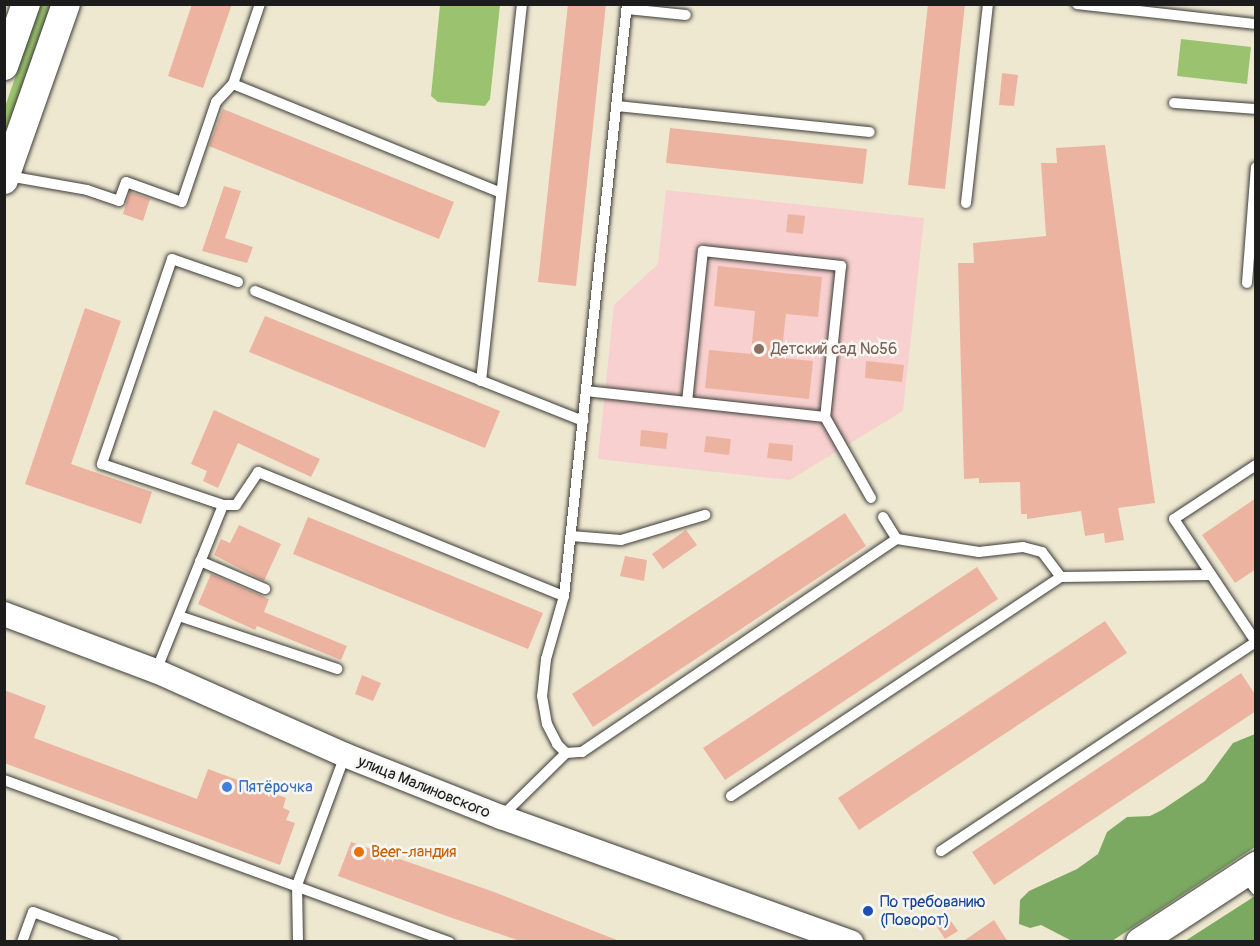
<!DOCTYPE html>
<meta charset="utf-8">
<style>
body{margin:0}
#map{position:relative;width:1260px;height:946px;overflow:hidden;background:#eee8d1;font-family:Pangolin,sans-serif}
div>[style]{position:absolute}
[style*='--x']{left:calc(var(--x)*1px);top:calc(var(--y)*1px);width:calc(var(--w)*1px);rotate:calc(var(--a)*1deg)}
.built>*{inset:0;background:#f7d0cf}
.green>*{inset:0;background:#9bc36f}
.forest>*{inset:0;background:#7ca962}
.building>*{inset:0;background:#edb3a1}
.roads{filter:drop-shadow(0 0 2px #3c3b37) drop-shadow(0 0 2px #3c3b37)}
.service>*{height:10px;margin:-5px;padding:0 5px;transform-origin:5px;border-radius:5px;background:#fff}
.tertiary>*{height:24px;margin:-12px;padding:0 12px;transform-origin:12px;border-radius:12px;background:#fff}
.secondary>*{height:28px;margin:-14px;padding:0 14px;transform-origin:14px;border-radius:14px;background:#fff}
.dots>*{width:16px;height:16px;translate:-50% -50%;box-sizing:border-box;border:3px solid #f6f6f2;border-radius:50%}
span{translate:-50% -50%;white-space:nowrap;text-align:center;line-height:1.15;-webkit-text-stroke:5px #f6f6f2;paint-order:stroke}
.education-label{font-size:16px;color:#785e54}
.left{translate:0 -50%;text-align:left}
.shop-label{font-size:16px;color:#366cbe}
.street-label{font-size:16px;color:#1c1c1c}
.food-label{font-size:16px;color:#c56008}
.transit-label{font-size:16px;color:#164399}
.frame{position:absolute;inset:0;border:6px solid #1c1c1c;pointer-events:none}
</style>
<div id="map">
<div class="built">
<i style="clip-path:polygon(666px 190px,924px 218px,903px 411px,790px 480px,598px 459px,614px 305px,658px 264px)"></i>
</div>
<div class="green">
<i style="clip-path:polygon(40px 5px,51px 5px,5px 136px,5px 107px)"></i>
<i style="clip-path:polygon(440px 5px,500px 5px,490px 99px,485px 106px,438px 102px,431px 96px)"></i>
<i style="clip-path:polygon(1181px 39px,1251px 47px,1247px 84px,1177px 76px)"></i>
</div>
<div class="forest">
<i style="clip-path:polygon(1255px 734px,1255px 847px,1112px 941px,1072px 941px,1041px 925px,1030px 928px,1019px 924px,1020px 900px,1029px 891px,1077px 869px,1098px 854px,1107px 832px,1127px 817px,1150px 816px,1162px 810px,1205px 781px,1233px 743px)"></i>
<i style="clip-path:polygon(1255px 896px,1255px 941px,1185px 941px)"></i>
</div>
<div class="building">
<i style="clip-path:polygon(192px 4px,232px 4px,203px 88px,168px 76px)"></i>
<i style="clip-path:polygon(568px 4px,606px 4px,576px 286px,538px 282px)"></i>
<i style="clip-path:polygon(928px 4px,965px 4px,945px 189px,908px 185px)"></i>
<i style="clip-path:polygon(1002px 73px,1018px 75px,1014px 106px,999px 105px)"></i>
<i style="clip-path:polygon(223px 109px,454px 202px,439px 239px,209px 146px)"></i>
<i style="clip-path:polygon(670px 128px,867px 149px,863px 184px,666px 163px)"></i>
<i style="clip-path:polygon(1105px 145px,1155px 503px,1118px 508px,1124px 540px,1105px 543px,1104px 533px,1085px 536px,1081px 511px,1027px 519px,1027px 514px,1021px 514px,1020px 482px,979px 483px,979px 478px,964px 479px,958px 263px,974px 263px,973px 243px,1046px 236px,1041px 163px,1057px 163px,1056px 148px)"></i>
<i style="clip-path:polygon(224px 186px,241px 191px,225px 238px,253px 247px,247px 263px,202px 251px)"></i>
<i style="clip-path:polygon(130px 192px,150px 199px,143px 221px,123px 214px)"></i>
<i style="clip-path:polygon(788px 214px,805px 216px,803px 234px,786px 232px)"></i>
<i style="clip-path:polygon(718px 266px,822px 277px,818px 317px,786px 314px,781px 358px,813px 361px,809px 399px,705px 388px,709px 350px,751px 354px,755px 311px,714px 306px)"></i>
<i style="clip-path:polygon(85px 308px,121px 321px,71px 464px,152px 492px,141px 524px,25px 484px)"></i>
<i style="clip-path:polygon(265px 316px,500px 411px,485px 448px,249px 352px)"></i>
<i style="clip-path:polygon(866px 361px,904px 365px,902px 382px,865px 378px)"></i>
<i style="clip-path:polygon(214px 410px,320px 459px,311px 477px,238px 443px,218px 488px,203px 481px,207px 471px,191px 464px)"></i>
<i style="clip-path:polygon(641px 430px,668px 433px,666px 449px,640px 446px)"></i>
<i style="clip-path:polygon(706px 436px,731px 439px,729px 455px,704px 452px)"></i>
<i style="clip-path:polygon(769px 443px,793px 445px,792px 461px,767px 458px)"></i>
<i style="clip-path:polygon(1256px 498px,1256px 569px,1235px 583px,1202px 535px)"></i>
<i style="clip-path:polygon(845px 513px,866px 546px,593px 727px,572px 694px)"></i>
<i style="clip-path:polygon(308px 517px,543px 613px,528px 649px,293px 554px)"></i>
<i style="clip-path:polygon(239px 525px,281px 544px,264px 581px,214px 555px,221px 539px,230px 543px)"></i>
<i style="clip-path:polygon(686px 530px,697px 545px,663px 569px,652px 554px)"></i>
<i style="clip-path:polygon(625px 556px,647px 560px,644px 581px,620px 576px)"></i>
<i style="clip-path:polygon(977px 567px,998px 599px,725px 780px,703px 748px)"></i>
<i style="clip-path:polygon(211px 574px,269px 599px,264px 612px,347px 646px,341px 660px,257px 626px,255px 630px,198px 604px)"></i>
<i style="clip-path:polygon(1105px 621px,1127px 653px,859px 830px,838px 798px)"></i>
<i style="clip-path:polygon(1241px 673px,1256px 696px,1256px 711px,994px 885px,972px 852px)"></i>
<i style="clip-path:polygon(362px 675px,381px 683px,373px 701px,355px 694px)"></i>
<i style="clip-path:polygon(4px 690px,46px 706px,34px 738px,197px 799px,208px 769px,286px 798px,283px 808px,290px 811px,286px 820px,295px 823px,280px 865px,4px 763px)"></i>
<i style="clip-path:polygon(351px 842px,494px 892px,622px 942px,523px 942px,452px 918px,338px 876px)"></i>
<i style="clip-path:polygon(946px 914px,958px 931px,945px 939px,934px 922px)"></i>
<i style="clip-path:polygon(994px 920px,1008px 942px,962px 942px)"></i>
</div>
<div class="roads">
<div class="service">
<i style="--x:627;--y:4;--w:595;--a:96.07"></i>
<i style="--x:564;--y:596;--w:66;--a:105.9"></i>
<i style="--x:546;--y:659;--w:37;--a:96"></i>
<i style="--x:542;--y:696;--w:28;--a:80"></i>
<i style="--x:547;--y:724;--w:22;--a:63"></i>
<i style="--x:557;--y:744;--w:13;--a:45"></i>
<i style="--x:566;--y:753;--w:16;--a:-4"></i>
<i style="--x:582;--y:752;--w:380;--a:-34.1"></i>
<i style="--x:897;--y:539;--w:83;--a:9"></i>
<i style="--x:979;--y:552;--w:44;--a:-6.5"></i>
<i style="--x:1023;--y:547;--w:20;--a:15"></i>
<i style="--x:1042;--y:552;--w:31;--a:53"></i>
<i style="--x:1061;--y:577;--w:150;--a:-0.8"></i>
<i style="--x:1077;--y:4;--w:180;--a:6.4"></i>
<i style="--x:627;--y:9;--w:59;--a:5.8"></i>
<i style="--x:233;--y:84;--w:289;--a:22.1"></i>
<i style="--x:1174;--y:103;--w:82;--a:4.2"></i>
<i style="--x:617;--y:106;--w:254;--a:5.9"></i>
<i style="--x:8;--y:176;--w:80;--a:10"></i>
<i style="--x:87;--y:190;--w:34;--a:19"></i>
<i style="--x:119;--y:201;--w:20;--a:-70"></i>
<i style="--x:126;--y:182;--w:59;--a:19.7"></i>
<i style="--x:182;--y:202;--w:106;--a:-71.2"></i>
<i style="--x:216;--y:102;--w:25;--a:-47"></i>
<i style="--x:233;--y:84;--w:84;--a:-71.4"></i>
<i style="--x:966;--y:203;--w:200;--a:-83.7"></i>
<i style="--x:238;--y:282;--w:70;--a:-160.8"></i>
<i style="--x:172;--y:259;--w:217;--a:108.9"></i>
<i style="--x:102;--y:464;--w:128;--a:18.7"></i>
<i style="--x:223;--y:505;--w:13;--a:0"></i>
<i style="--x:236;--y:505;--w:40;--a:-56"></i>
<i style="--x:258;--y:472;--w:330;--a:22.1"></i>
<i style="--x:1247;--y:283;--w:116;--a:-85.6"></i>
<i style="--x:255;--y:291;--w:353;--a:21.6"></i>
<i style="--x:481;--y:381;--w:379;--a:-83.8"></i>
<i style="--x:586;--y:391;--w:240;--a:6.2"></i>
<i style="--x:687;--y:402;--w:152;--a:-84"></i>
<i style="--x:703;--y:251;--w:139;--a:6.2"></i>
<i style="--x:841;--y:266;--w:152;--a:96"></i>
<i style="--x:825;--y:417;--w:93;--a:60.4"></i>
<i style="--x:1256;--y:465;--w:98;--a:146.6"></i>
<i style="--x:1174;--y:519;--w:148;--a:56.3"></i>
<i style="--x:883;--y:517;--w:26;--a:58"></i>
<i style="--x:571;--y:536;--w:50;--a:4.6"></i>
<i style="--x:621;--y:540;--w:88;--a:-16.6"></i>
<i style="--x:200;--y:561;--w:71;--a:23.3"></i>
<i style="--x:179;--y:616;--w:167;--a:18.5"></i>
<i style="--x:156;--y:671;--w:179;--a:-68"></i>
<i style="--x:4;--y:780;--w:474;--a:20"></i>
<i style="--x:731;--y:796;--w:396;--a:-33.6"></i>
<i style="--x:502;--y:816;--w:90;--a:-44.5"></i>
<i style="--x:941;--y:851;--w:378;--a:-33.6"></i>
<i style="--x:1244;--y:874;--w:20;--a:53"></i>
<i style="--x:22;--y:942;--w:32;--a:-70"></i>
<i style="--x:33;--y:912;--w:86;--a:20.3"></i>
<i style="--x:298;--y:942;--w:57;--a:-91"></i>
<i style="--x:297;--y:885;--w:139;--a:-69.7"></i>
</div>
<div class="tertiary">
<i style="--x:4;--y:614;--w:162;--a:20.6"></i>
<i style="--x:156;--y:671;--w:207;--a:24"></i>
<i style="--x:345;--y:755;--w:168;--a:21.7"></i>
<i style="--x:501;--y:817;--w:372;--a:19.7"></i>
</div>
<div class="secondary">
<i style="--x:4;--y:66;--w:66;--a:-70.5"></i>
<i style="--x:4;--y:180;--w:187;--a:-70.6"></i>
<i style="--x:1140;--y:942;--w:139;--a:-33.2"></i>
</div>
</div>
<div class="dots">
<i style="left:759px;top:349px;background:#8d6e63"></i>
<i style="left:227px;top:787px;background:#3f7fe0"></i>
<i style="left:359px;top:852px;background:#e8710a"></i>
<i style="left:868px;top:911px;background:#1a4fb4"></i>
</div>
<div class="education-label">
<span class="left" style="left:771px;top:349px">Детский сад №56</span>
</div>
<div class="shop-label">
<span class="left" style="left:239px;top:787px">Пятёрочка</span>
</div>
<div class="street-label">
<span style="left:424px;top:787px;rotate:22deg">улица Малиновского</span>
</div>
<div class="food-label">
<span class="left" style="left:371px;top:852px">Beer-ландия</span>
</div>
<div class="transit-label">
<span class="left" style="left:880px;top:911px">По требованию<br>(Поворот)</span>
</div>
<div class="frame"></div>
</div>
